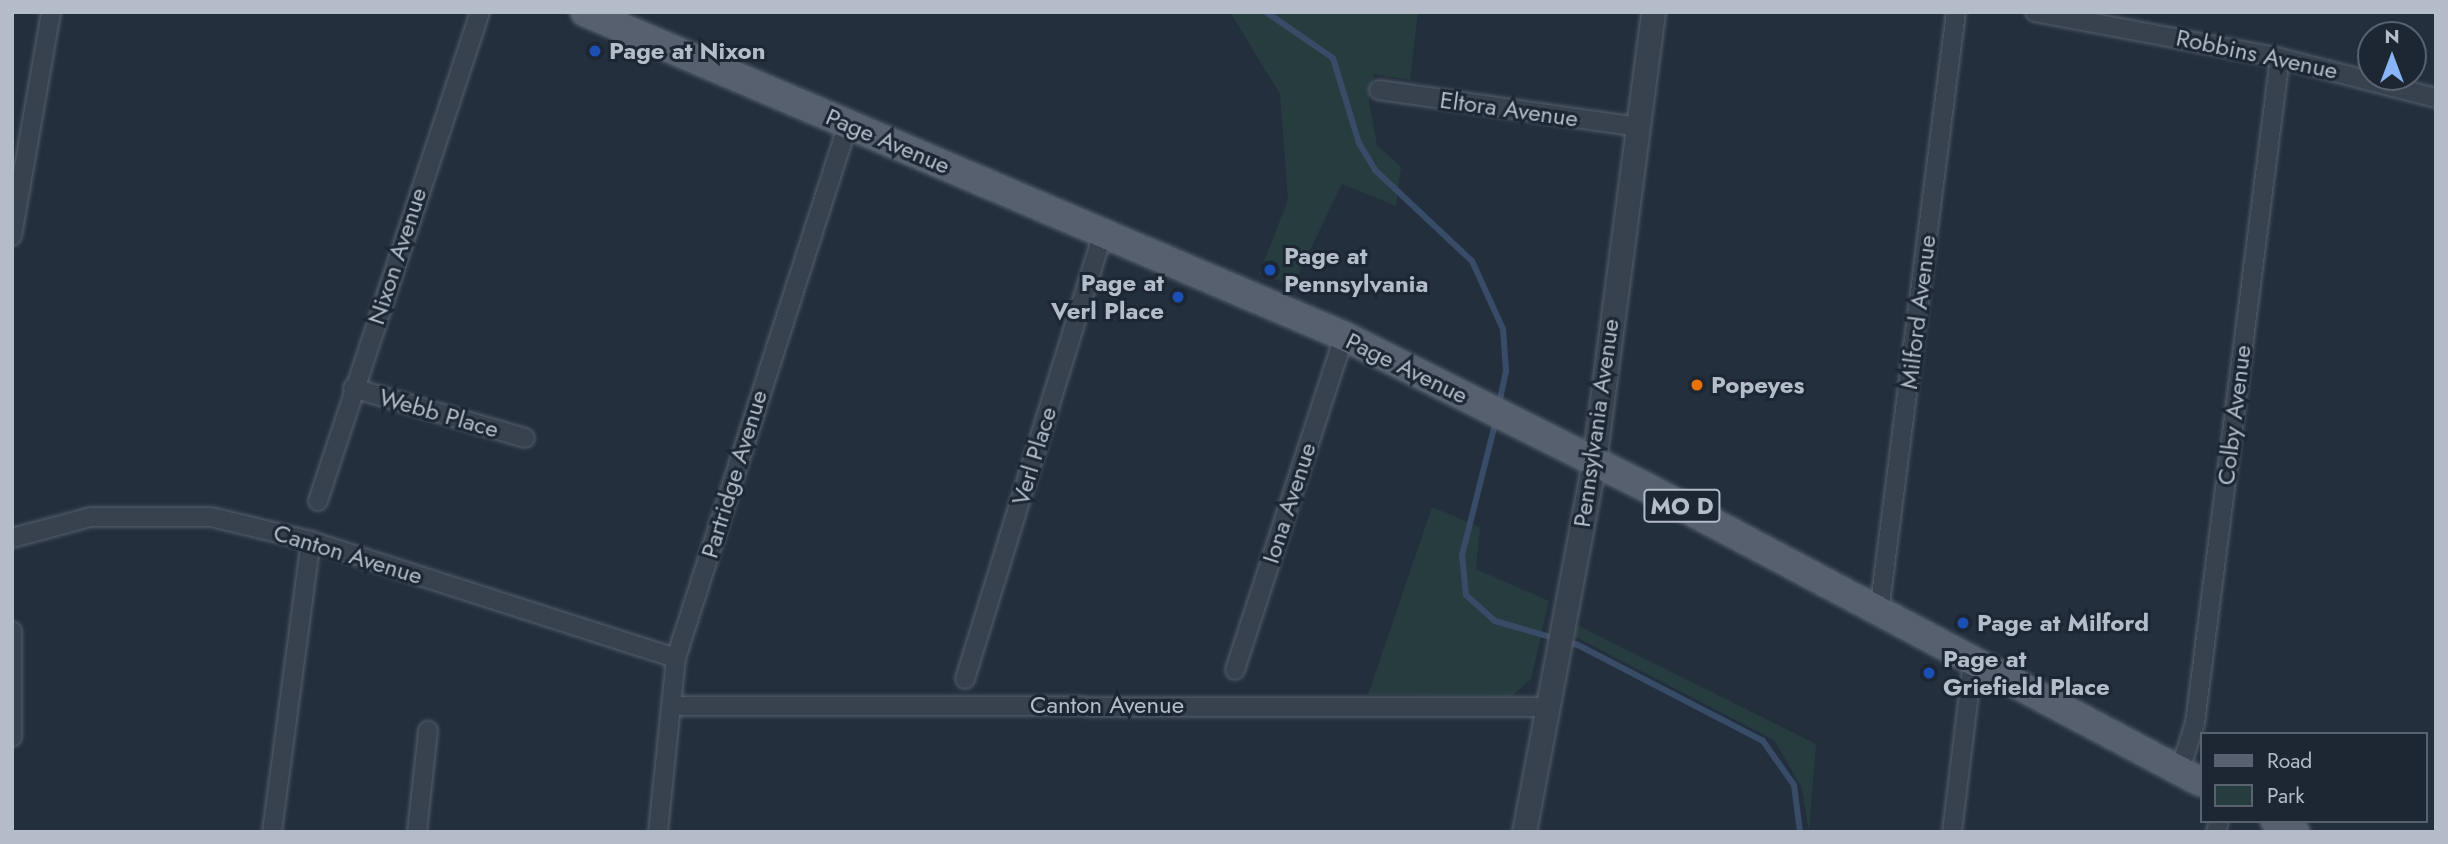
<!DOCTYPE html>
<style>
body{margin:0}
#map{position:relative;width:2448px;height:844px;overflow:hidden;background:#242f3e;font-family:Jost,sans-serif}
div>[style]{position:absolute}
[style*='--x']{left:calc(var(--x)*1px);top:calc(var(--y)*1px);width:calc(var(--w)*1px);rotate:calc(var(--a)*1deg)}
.green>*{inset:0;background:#263c3f}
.stream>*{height:6px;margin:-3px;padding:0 3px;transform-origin:3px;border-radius:3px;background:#394c67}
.roads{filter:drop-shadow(0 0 2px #565f6c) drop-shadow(0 0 2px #565f6c)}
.minor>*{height:18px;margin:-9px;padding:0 9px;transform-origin:9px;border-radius:9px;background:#38414e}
.tertiary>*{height:23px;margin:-11.5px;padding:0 11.5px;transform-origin:11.5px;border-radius:11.5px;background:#38414e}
.primary>*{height:28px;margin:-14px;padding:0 14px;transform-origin:14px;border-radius:14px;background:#56606e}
.dots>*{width:19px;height:19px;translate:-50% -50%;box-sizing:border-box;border:4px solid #1d2633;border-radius:50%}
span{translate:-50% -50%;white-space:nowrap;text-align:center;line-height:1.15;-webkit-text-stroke:6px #1d2633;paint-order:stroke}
.shield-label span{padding:2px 5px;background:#1d2633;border:2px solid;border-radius:5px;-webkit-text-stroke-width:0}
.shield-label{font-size:23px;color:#b4bcc9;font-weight:700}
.poi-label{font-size:24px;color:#b4bcc9;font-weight:700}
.left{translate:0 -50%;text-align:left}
.right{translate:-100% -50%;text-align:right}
.street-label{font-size:24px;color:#b4bcc9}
.frame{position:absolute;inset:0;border:14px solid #b4bcc9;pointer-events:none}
.legend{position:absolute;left:2200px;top:732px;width:228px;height:91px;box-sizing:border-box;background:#1d2633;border:2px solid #59626f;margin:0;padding:9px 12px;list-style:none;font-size:21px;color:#b4bcc9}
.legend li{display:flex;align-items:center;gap:14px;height:35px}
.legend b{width:35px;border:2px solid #59626f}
.north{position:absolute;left:2357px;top:21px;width:70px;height:70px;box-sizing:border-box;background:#1d2633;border:2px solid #59626f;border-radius:50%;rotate:0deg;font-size:19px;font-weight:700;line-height:28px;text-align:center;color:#b4bcc9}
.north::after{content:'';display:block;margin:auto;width:24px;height:32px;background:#8ab4f8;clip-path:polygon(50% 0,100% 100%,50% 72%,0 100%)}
</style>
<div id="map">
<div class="green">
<i style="clip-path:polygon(1230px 12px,1418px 12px,1410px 80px,1374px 74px,1369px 101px,1377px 145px,1401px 167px,1396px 206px,1342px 184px,1293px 285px,1259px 274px,1288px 200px,1280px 94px)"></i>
<i style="clip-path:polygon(1432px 507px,1480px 527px,1476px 569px,1549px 601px,1531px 679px,1512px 696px,1368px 695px)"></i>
<i style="clip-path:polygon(1577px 625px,1816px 744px,1809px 832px,1802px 788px,1774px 740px,1574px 636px)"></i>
</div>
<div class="stream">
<i style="--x:1266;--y:12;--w:81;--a:34.5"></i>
<i style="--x:1333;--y:58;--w:89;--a:73"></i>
<i style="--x:1359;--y:143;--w:31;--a:59"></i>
<i style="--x:1375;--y:170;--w:133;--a:43.2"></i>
<i style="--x:1472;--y:261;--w:75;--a:65.5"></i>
<i style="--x:1503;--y:329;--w:42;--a:85.9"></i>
<i style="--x:1506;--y:371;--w:35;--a:102"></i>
<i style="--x:1496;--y:420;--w:139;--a:104.1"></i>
<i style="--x:1462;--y:555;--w:40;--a:84.3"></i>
<i style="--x:1466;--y:595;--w:39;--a:42"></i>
<i style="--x:1495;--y:621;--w:86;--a:16.1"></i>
<i style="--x:1578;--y:645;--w:208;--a:27.4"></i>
<i style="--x:1763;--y:741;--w:54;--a:54.8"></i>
<i style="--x:1794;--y:785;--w:47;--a:82.7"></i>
</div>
<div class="roads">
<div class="minor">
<i style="--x:2035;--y:12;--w:249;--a:10.6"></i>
<i style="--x:2280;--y:58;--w:161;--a:14.4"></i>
<i style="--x:1379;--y:90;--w:263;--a:8.1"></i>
<i style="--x:12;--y:236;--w:227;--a:-80.1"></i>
<i style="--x:353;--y:388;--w:179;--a:16.2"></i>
<i style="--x:318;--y:501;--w:515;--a:-71.67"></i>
<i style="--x:12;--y:538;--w:82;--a:-14.9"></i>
<i style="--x:91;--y:517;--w:120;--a:0"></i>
<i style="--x:211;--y:517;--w:103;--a:13.5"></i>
<i style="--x:311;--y:541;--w:383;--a:17.8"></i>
<i style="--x:1879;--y:612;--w:605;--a:-82.69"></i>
<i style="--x:12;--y:631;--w:106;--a:90"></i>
<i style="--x:1235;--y:670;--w:351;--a:-71.9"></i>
<i style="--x:965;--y:679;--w:467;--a:-72.8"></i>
<i style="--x:672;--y:706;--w:871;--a:0.07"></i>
<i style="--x:2180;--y:770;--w:49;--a:-72.3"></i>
<i style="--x:2195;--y:723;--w:670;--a:-82.72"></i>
<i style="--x:272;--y:832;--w:294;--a:-82.4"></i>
<i style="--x:417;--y:832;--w:102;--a:-83.8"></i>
<i style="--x:658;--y:832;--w:175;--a:-84.1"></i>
<i style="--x:676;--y:658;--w:561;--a:-72.15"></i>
<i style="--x:1952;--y:832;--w:171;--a:-83"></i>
<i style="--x:2216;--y:832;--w:11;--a:-75"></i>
</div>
<div class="tertiary">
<i style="--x:1524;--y:832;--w:378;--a:-79.3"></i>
<i style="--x:1594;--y:461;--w:453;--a:-82.5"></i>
</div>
<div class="primary">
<i style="--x:585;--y:12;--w:825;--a:23.12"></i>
<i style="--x:1344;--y:336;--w:333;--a:26.6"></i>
<i style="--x:1642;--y:485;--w:633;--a:27.98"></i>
<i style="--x:2275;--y:821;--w:23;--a:29"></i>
</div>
</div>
<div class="dots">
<i style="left:595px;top:51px;background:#1a4fb4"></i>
<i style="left:1270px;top:270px;background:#1a4fb4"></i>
<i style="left:1178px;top:297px;background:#1a4fb4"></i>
<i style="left:1697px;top:385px;background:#e8710a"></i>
<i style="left:1963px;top:623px;background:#1a4fb4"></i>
<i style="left:1929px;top:673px;background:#1a4fb4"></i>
</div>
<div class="shield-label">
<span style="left:1682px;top:506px">MO D</span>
</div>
<div class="poi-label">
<span class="left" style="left:609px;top:51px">Page at Nixon</span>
<span class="left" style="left:1284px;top:270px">Page at<br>Pennsylvania</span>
<span class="right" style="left:1164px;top:297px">Page at<br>Verl Place</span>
<span class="left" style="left:1711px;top:385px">Popeyes</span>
<span class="left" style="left:1977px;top:623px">Page at Milford</span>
<span class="left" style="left:1943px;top:673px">Page at<br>Griefield Place</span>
</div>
<div class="street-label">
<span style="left:2257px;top:54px;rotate:12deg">Robbins Avenue</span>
<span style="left:1509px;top:109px;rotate:8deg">Eltora Avenue</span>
<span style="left:888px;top:141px;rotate:23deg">Page Avenue</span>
<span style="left:397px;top:256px;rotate:-72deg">Nixon Avenue</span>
<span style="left:1918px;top:312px;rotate:-83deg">Milford Avenue</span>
<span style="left:1407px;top:368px;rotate:26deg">Page Avenue</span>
<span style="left:439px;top:413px;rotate:16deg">Webb Place</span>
<span style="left:2234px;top:415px;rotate:-83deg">Colby Avenue</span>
<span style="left:1596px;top:423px;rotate:-82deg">Pennsylvania Avenue</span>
<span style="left:1034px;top:456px;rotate:-73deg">Verl Place</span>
<span style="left:734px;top:474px;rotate:-73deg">Partridge Avenue</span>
<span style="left:1289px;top:503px;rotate:-72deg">Iona Avenue</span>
<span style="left:348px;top:554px;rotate:17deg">Canton Avenue</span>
<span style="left:1107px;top:705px">Canton Avenue</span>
</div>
<div class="frame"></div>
<ul class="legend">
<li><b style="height:9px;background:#56606e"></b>Road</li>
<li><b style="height:19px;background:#263c3f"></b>Park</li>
</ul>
<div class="north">N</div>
</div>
